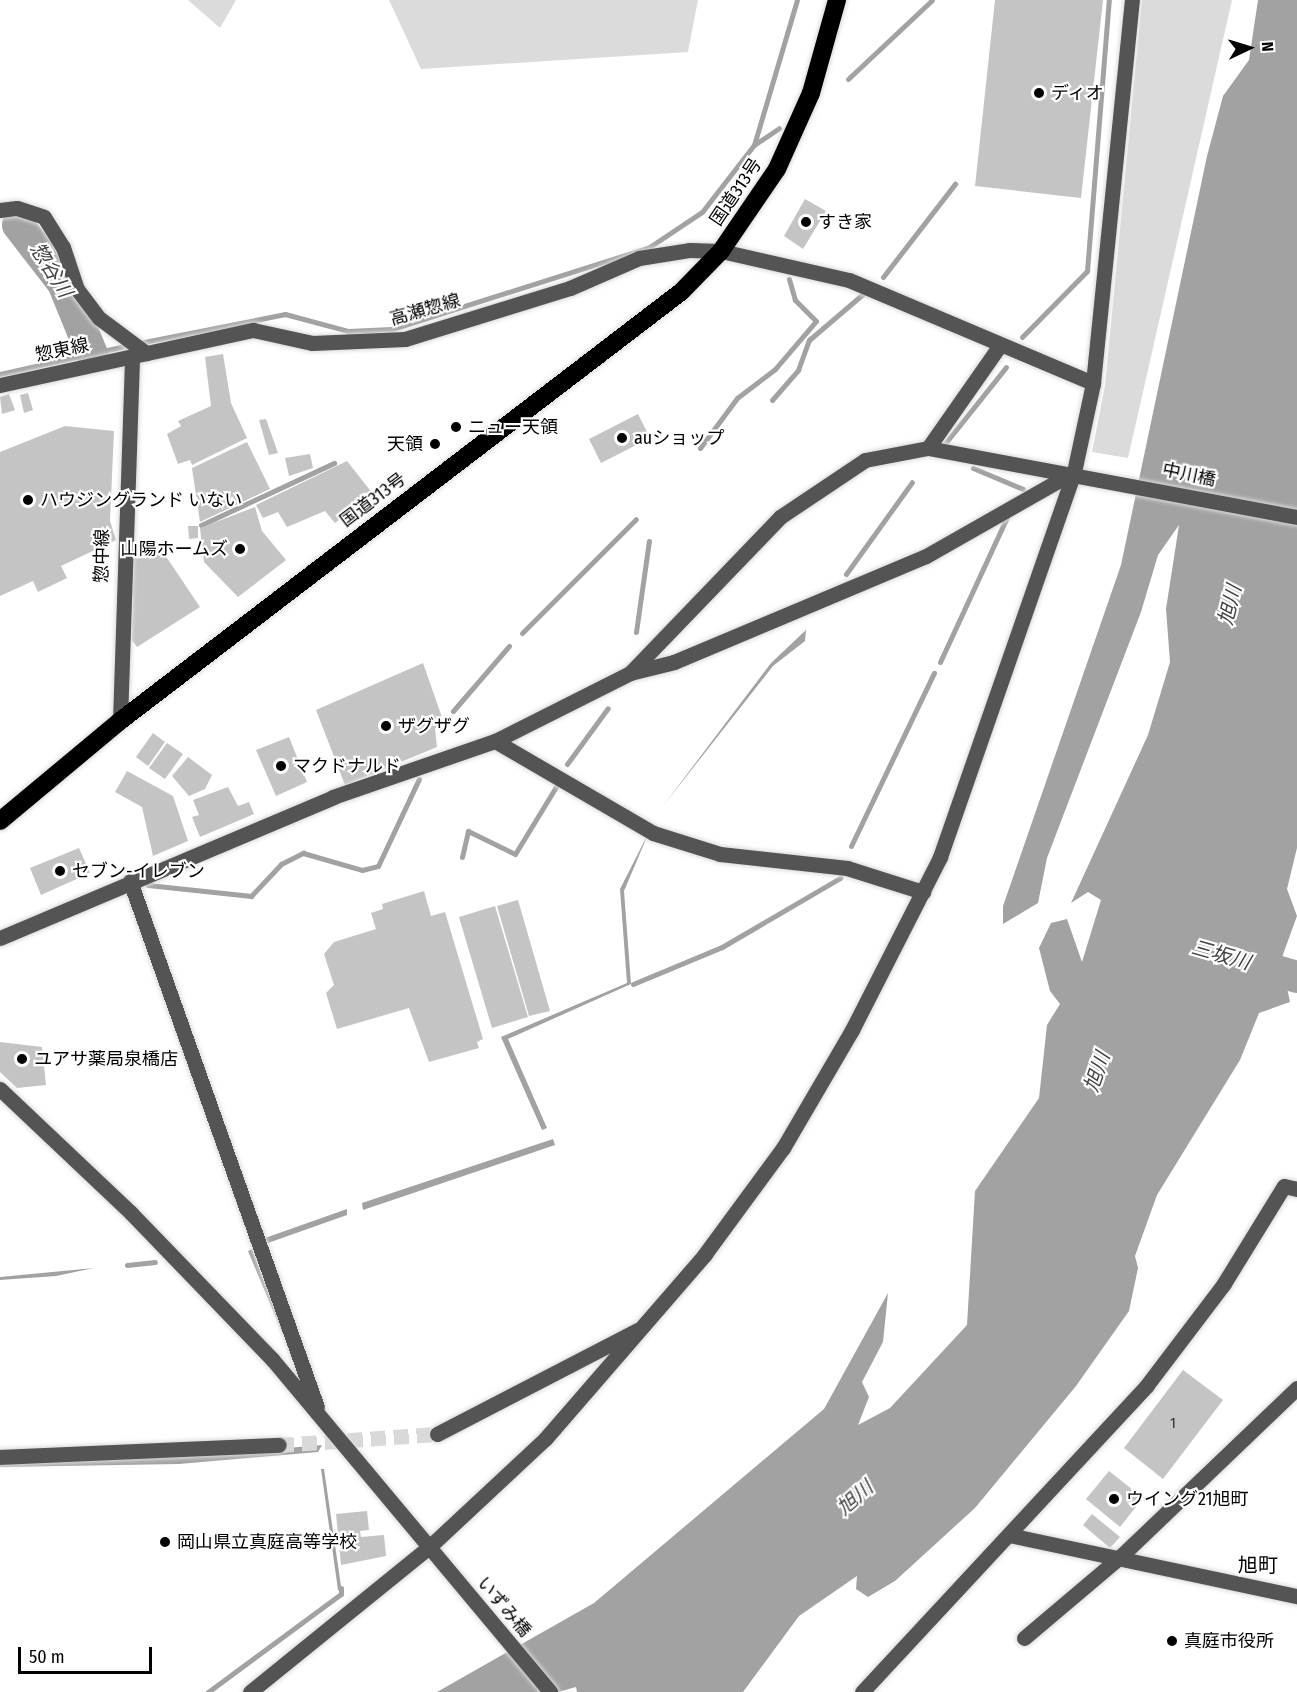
<!DOCTYPE html>
<meta charset="utf-8">
<style>
body{margin:0}
#map{position:relative;width:1297px;height:1692px;overflow:hidden;background:#fff;font-family:"Fira Sans Condensed","Noto Sans JP",sans-serif}
div>[style]{position:absolute}
[style*='--x']{left:calc(var(--x)*1px);top:calc(var(--y)*1px);width:calc(var(--w)*1px);rotate:calc(var(--a)*1deg)}
.green>*{inset:0;background:#dbdbdb}
.water>*{inset:0;background:#a2a2a2}
.stream>*{height:5px;margin:-2.5px;padding:0 2.5px;transform-origin:2.5px;border-radius:2.5px;background:#a2a2a2}
.river>*{height:32px;margin:-16px;padding:0 16px;transform-origin:16px;border-radius:16px;background:#a2a2a2}
.building>*{inset:0;background:#c4c4c4}
.minor-tunnel>*{height:15px;margin-top:-7.5px;transform-origin:0;background:repeating-linear-gradient(90deg,#d9d9d9 0 15px,transparent 0 23px)}
.roads{filter:drop-shadow(0 0 2px #dbdbdb) drop-shadow(0 0 2px #dbdbdb)}
.minor>*{height:15px;margin:-7.5px;padding:0 7.5px;transform-origin:7.5px;border-radius:7.5px;background:#545454}
.highway>*{height:18px;margin:-9px;padding:0 9px;transform-origin:9px;border-radius:9px;background:#000}
.dots>*{width:16px;height:16px;translate:-50% -50%;box-sizing:border-box;border:3px solid #fff;border-radius:50%}
span{translate:-50% -50%;white-space:nowrap;text-align:center;line-height:1.15;-webkit-text-stroke:4.5px #fff;paint-order:stroke}
.number-label{font-size:15px;color:#313131}
.number-label span{-webkit-text-stroke-width:0}
.poi-label{font-size:18px;color:#000}
.left{translate:0 -50%;text-align:left}
.right{translate:-100% -50%;text-align:right}
.street-label{font-size:18px;color:#000}
.water-label{font-size:20px;color:#434343;font-style:italic}
.neighbourhood-label{font-size:20px;color:#000}
.north{position:absolute;left:1219px;top:18px;width:60px;height:60px;-webkit-text-stroke:4px #fff;paint-order:stroke;rotate:86deg;font-size:16px;font-weight:700;line-height:24px;text-align:center;color:#000}
.north::after{content:'';display:block;margin:auto;width:21px;height:27px;background:#000;clip-path:polygon(50% 0,100% 100%,50% 72%,0 100%)}
.scale{position:absolute;left:18px;top:1647px;width:134px;height:27px;box-sizing:border-box;border:3px solid #000;border-top:0;padding-left:8px;font-size:18px;line-height:21px;white-space:nowrap;color:#000;-webkit-text-stroke:4px #fff;paint-order:stroke}
</style>
<div id="map">
<div class="green">
<i style="clip-path:polygon(188px 0,236px 0,220px 28px)"></i>
<i style="clip-path:polygon(389px 0,698px 0,688px 52px,421px 69px)"></i>
<i style="clip-path:polygon(1142px 0,1232px 0,1128px 458px,1092px 452px,1105px 386px)"></i>
</div>
<div class="water">
<i style="clip-path:polygon(1258px 0,1297px 0,1297px 848px,1287px 889px,1297px 916px,1281px 960px,1290px 1002px,1259px 1013px,1240px 1060px,1157px 1195px,1135px 1256px,1138px 1268px,1129px 1311px,1076px 1386px,975px 1508px,895px 1581px,868px 1597px,856px 1589px,857px 1576px,799px 1616px,743px 1692px,577px 1692px,576px 1687px,558px 1692px,437px 1692px,594px 1603px,824px 1409px,888px 1293px,883px 1342px,862px 1382px,869px 1397px,858px 1425px,890px 1408px,967px 1325px,975px 1191px,1039px 1098px,1047px 1025px,1060px 1004px,1050px 991px,1039px 948px,1051px 923px,1067px 919px,1082px 962px,1101px 900px,1088px 892px,1071px 903px,1148px 735px,1170px 662px,1166px 609px,1179px 525px,1158px 555px,1141px 612px,1047px 858px,1038px 903px,1003px 924px,1003px 906px,1121px 565px,1207px 156px,1223px 96px,1249px 60px)"></i>
<i style="clip-path:polygon(806px 630px,805px 641px,773px 666px,663px 806px,771px 663px)"></i>
<i style="clip-path:polygon(649px 832px,624px 891px,631px 984px,508px 1039px,547px 1128px,542px 1130px,501px 1037px,627px 983px,620px 889px)"></i>
<i style="clip-path:polygon(553px 1139px,555px 1145px,363px 1210px,362px 1203px)"></i>
<i style="clip-path:polygon(347px 1209px,347px 1215px,268px 1243px,265px 1238px)"></i>
<i style="clip-path:polygon(252px 1249px,286px 1341px,248px 1251px)"></i>
<i style="clip-path:polygon(94px 1268px,56px 1276px,0 1280px,0 1277px)"></i>
<i style="clip-path:polygon(322px 1445px,318px 1452px,179px 1464px,0 1467px,0 1460px,177px 1457px)"></i>
<i style="clip-path:polygon(321px 1469px,324px 1469px,342px 1593px,338px 1590px)"></i>
</div>
<div class="stream">
<i style="--x:848;--y:79;--w:115;--a:-43.2"></i>
<i style="--x:754;--y:145;--w:151;--a:-73.5"></i>
<i style="--x:883;--y:277;--w:118;--a:-52.3"></i>
<i style="--x:1022;--y:337;--w:93;--a:-45.4"></i>
<i style="--x:1087;--y:271;--w:272;--a:-85.4"></i>
<i style="--x:139;--y:343;--w:149;--a:-11.2"></i>
<i style="--x:285;--y:314;--w:65;--a:15.1"></i>
<i style="--x:348;--y:331;--w:44;--a:-2.6"></i>
<i style="--x:392;--y:329;--w:269;--a:-17.6"></i>
<i style="--x:648;--y:248;--w:65;--a:-33.7"></i>
<i style="--x:702;--y:212;--w:85;--a:-52.2"></i>
<i style="--x:754;--y:145;--w:30;--a:-34"></i>
<i style="--x:0;--y:374;--w:133;--a:-12.6"></i>
<i style="--x:772;--y:400;--w:40;--a:-49"></i>
<i style="--x:798;--y:370;--w:32;--a:-70"></i>
<i style="--x:809;--y:340;--w:72;--a:-40.5"></i>
<i style="--x:943;--y:446;--w:101;--a:-51.4"></i>
<i style="--x:700;--y:448;--w:62;--a:-53.5"></i>
<i style="--x:737;--y:398;--w:48;--a:-37.3"></i>
<i style="--x:775;--y:369;--w:63;--a:-49.5"></i>
<i style="--x:816;--y:321;--w:30;--a:-135"></i>
<i style="--x:795;--y:300;--w:22;--a:-106"></i>
<i style="--x:973;--y:468;--w:54;--a:22.8"></i>
<i style="--x:201;--y:525;--w:147;--a:-25"></i>
<i style="--x:846;--y:574;--w:113;--a:-54.3"></i>
<i style="--x:636;--y:632;--w:92;--a:-81.9"></i>
<i style="--x:522;--y:633;--w:161;--a:-45"></i>
<i style="--x:940;--y:662;--w:164;--a:-65.2"></i>
<i style="--x:453;--y:711;--w:86;--a:-49.3"></i>
<i style="--x:567;--y:764;--w:69;--a:-53.8"></i>
<i style="--x:851;--y:846;--w:192;--a:-64.4"></i>
<i style="--x:462;--y:857;--w:27;--a:-77"></i>
<i style="--x:468;--y:831;--w:52;--a:26.1"></i>
<i style="--x:515;--y:854;--w:84;--a:-58.6"></i>
<i style="--x:148;--y:885;--w:104;--a:6.1"></i>
<i style="--x:251;--y:896;--w:44;--a:-46.8"></i>
<i style="--x:281;--y:864;--w:25;--a:-27"></i>
<i style="--x:303;--y:853;--w:61;--a:16.1"></i>
<i style="--x:362;--y:870;--w:16;--a:-14"></i>
<i style="--x:378;--y:866;--w:96;--a:-64.8"></i>
<i style="--x:633;--y:984;--w:96;--a:-22.6"></i>
<i style="--x:722;--y:947;--w:137;--a:-30.3"></i>
<i style="--x:127;--y:1265;--w:28;--a:-6"></i>
<i style="--x:208;--y:1692;--w:165;--a:-36.4"></i>
<i style="--x:341;--y:1594;--w:6;--a:-90"></i>
</div>
<div class="river">
<i style="--x:18;--y:225;--w:73;--a:52.2"></i>
<i style="--x:63;--y:283;--w:77;--a:67.8"></i>
<i style="--x:1241;--y:961;--w:58;--a:15.9"></i>
</div>
<div class="building">
<i style="clip-path:polygon(995px 0,1103px 0,1081px 198px,975px 186px)"></i>
<i style="clip-path:polygon(805px 199px,826px 211px,803px 249px,784px 236px)"></i>
<i style="clip-path:polygon(223px 354px,231px 403px,247px 438px,192px 465px,190px 460px,178px 464px,167px 434px,181px 426px,178px 421px,211px 406px,205px 357px)"></i>
<i style="clip-path:polygon(28px 393px,33px 410px,24px 413px,20px 395px)"></i>
<i style="clip-path:polygon(9px 394px,15px 410px,2px 414px,0 397px)"></i>
<i style="clip-path:polygon(638px 414px,650px 438px,601px 463px,589px 439px)"></i>
<i style="clip-path:polygon(266px 419px,278px 453px,269px 455px,259px 420px)"></i>
<i style="clip-path:polygon(65px 426px,114px 431px,110px 521px,116px 540px,61px 566px,67px 578px,38px 592px,33px 581px,0 596px,0 452px)"></i>
<i style="clip-path:polygon(247px 442px,270px 489px,200px 522px,192px 468px)"></i>
<i style="clip-path:polygon(310px 454px,313px 468px,289px 476px,285px 458px)"></i>
<i style="clip-path:polygon(347px 461px,373px 494px,335px 523px,325px 511px,287px 527px,278px 512px,263px 518px,256px 505px)"></i>
<i style="clip-path:polygon(255px 507px,262px 531px,286px 560px,238px 597px,204px 562px,200px 528px)"></i>
<i style="clip-path:polygon(188px 526px,198px 526px,198px 538px,189px 539px)"></i>
<i style="clip-path:polygon(134px 547px,161px 549px,200px 607px,137px 647px,132px 640px)"></i>
<i style="clip-path:polygon(423px 663px,444px 723px,435px 728px,437px 747px,345px 785px,316px 710px)"></i>
<i style="clip-path:polygon(153px 733px,165px 742px,148px 766px,136px 757px)"></i>
<i style="clip-path:polygon(289px 737px,307px 782px,276px 796px,256px 750px)"></i>
<i style="clip-path:polygon(167px 743px,183px 754px,165px 779px,149px 768px)"></i>
<i style="clip-path:polygon(188px 757px,212px 775px,205px 789px,189px 796px,172px 776px)"></i>
<i style="clip-path:polygon(127px 771px,173px 796px,188px 841px,153px 856px,142px 807px,115px 792px)"></i>
<i style="clip-path:polygon(228px 787px,238px 806px,249px 802px,254px 814px,200px 837px,192px 817px,199px 815px,193px 800px)"></i>
<i style="clip-path:polygon(79px 848px,90px 873px,41px 895px,30px 868px)"></i>
<i style="clip-path:polygon(424px 891px,431px 916px,445px 912px,483px 1039px,477px 1042px,479px 1048px,429px 1062px,409px 1008px,337px 1029px,326px 993px,334px 985px,324px 954px,334px 942px,376px 929px,371px 913px,383px 909px,382px 904px)"></i>
<i style="clip-path:polygon(518px 900px,550px 1011px,529px 1016px,497px 906px)"></i>
<i style="clip-path:polygon(495px 906px,528px 1017px,492px 1028px,459px 917px)"></i>
<i style="clip-path:polygon(0 1042px,42px 1047px,46px 1085px,17px 1088px,0 1072px)"></i>
<i style="clip-path:polygon(1183px 1370px,1223px 1400px,1163px 1479px,1124px 1448px)"></i>
<i style="clip-path:polygon(1109px 1471px,1143px 1498px,1120px 1527px,1086px 1499px)"></i>
<i style="clip-path:polygon(367px 1511px,369px 1530px,360px 1531px,361px 1537px,384px 1535px,386px 1556px,341px 1565px,336px 1514px)"></i>
<i style="clip-path:polygon(1092px 1514px,1120px 1537px,1110px 1548px,1083px 1525px)"></i>
</div>
<div class="minor-tunnel">
<i style="--x:279;--y:1445;--w:158;--a:-4"></i>
</div>
<div class="roads">
<div class="minor">
<i style="--x:0;--y:210;--w:17;--a:-7"></i>
<i style="--x:17;--y:208;--w:28;--a:18"></i>
<i style="--x:44;--y:217;--w:36;--a:58"></i>
<i style="--x:63;--y:247;--w:44;--a:71.6"></i>
<i style="--x:77;--y:289;--w:36;--a:53"></i>
<i style="--x:99;--y:318;--w:59;--a:36.7"></i>
<i style="--x:0;--y:385;--w:259;--a:-12.3"></i>
<i style="--x:253;--y:330;--w:60;--a:12.4"></i>
<i style="--x:312;--y:343;--w:93;--a:-2.5"></i>
<i style="--x:405;--y:339;--w:173;--a:-17.2"></i>
<i style="--x:570;--y:288;--w:75;--a:-23.5"></i>
<i style="--x:639;--y:258;--w:52;--a:-8.9"></i>
<i style="--x:690;--y:250;--w:31;--a:2"></i>
<i style="--x:721;--y:251;--w:131;--a:12.8"></i>
<i style="--x:849;--y:280;--w:265;--a:22.9"></i>
<i style="--x:928;--y:448;--w:126;--a:-55"></i>
<i style="--x:630;--y:673;--w:45;--a:-14"></i>
<i style="--x:674;--y:662;--w:273;--a:-22.8"></i>
<i style="--x:926;--y:556;--w:170;--a:-29.6"></i>
<i style="--x:120;--y:721;--w:365;--a:-88.1"></i>
<i style="--x:495;--y:741;--w:183;--a:30.2"></i>
<i style="--x:653;--y:833;--w:70;--a:17.4"></i>
<i style="--x:720;--y:854;--w:128;--a:6.3"></i>
<i style="--x:847;--y:868;--w:80;--a:17.5"></i>
<i style="--x:130;--y:881;--w:558;--a:70.43"></i>
<i style="--x:0;--y:938;--w:362;--a:-22.9"></i>
<i style="--x:333;--y:797;--w:171;--a:-19.1"></i>
<i style="--x:495;--y:741;--w:151;--a:-26.7"></i>
<i style="--x:630;--y:673;--w:216;--a:-46.1"></i>
<i style="--x:780;--y:517;--w:102;--a:-33.8"></i>
<i style="--x:865;--y:460;--w:64;--a:-10.8"></i>
<i style="--x:928;--y:448;--w:375;--a:10.6"></i>
<i style="--x:0;--y:1089;--w:180;--a:43.4"></i>
<i style="--x:131;--y:1213;--w:203;--a:46"></i>
<i style="--x:272;--y:1359;--w:434;--a:50.1"></i>
<i style="--x:437;--y:1434;--w:226;--a:-27.4"></i>
<i style="--x:0;--y:1457;--w:279;--a:-2.5"></i>
<i style="--x:1009;--y:1535;--w:294;--a:12"></i>
<i style="--x:1024;--y:1638;--w:127;--a:-40.2"></i>
<i style="--x:1121;--y:1556;--w:243;--a:-43.7"></i>
<i style="--x:250;--y:1692;--w:229;--a:-39"></i>
<i style="--x:428;--y:1548;--w:160;--a:-43"></i>
<i style="--x:545;--y:1439;--w:245;--a:-49.1"></i>
<i style="--x:705;--y:1254;--w:132;--a:-53.7"></i>
<i style="--x:783;--y:1148;--w:137;--a:-59.7"></i>
<i style="--x:852;--y:1030;--w:194;--a:-63"></i>
<i style="--x:940;--y:857;--w:408;--a:-70.8"></i>
<i style="--x:1074;--y:472;--w:91;--a:-77.9"></i>
<i style="--x:1093;--y:383;--w:385;--a:-84.2"></i>
<i style="--x:862;--y:1692;--w:419;--a:-47.1"></i>
<i style="--x:1147;--y:1385;--w:126;--a:-52.8"></i>
<i style="--x:1223;--y:1285;--w:116;--a:-58.4"></i>
<i style="--x:1284;--y:1186;--w:13;--a:13"></i>
</div>
<div class="highway">
<i style="--x:0;--y:821;--w:156;--a:-39.8"></i>
<i style="--x:120;--y:721;--w:706;--a:-37.41"></i>
<i style="--x:681;--y:292;--w:57;--a:-45.7"></i>
<i style="--x:721;--y:251;--w:99;--a:-55.7"></i>
<i style="--x:777;--y:169;--w:83;--a:-65.9"></i>
<i style="--x:811;--y:93;--w:97;--a:-74.4"></i>
</div>
</div>
<div class="dots">
<i style="left:1039px;top:93px;background:#000"></i>
<i style="left:806px;top:222px;background:#000"></i>
<i style="left:456px;top:427px;background:#000"></i>
<i style="left:622px;top:438px;background:#000"></i>
<i style="left:435px;top:444px;background:#000"></i>
<i style="left:28px;top:500px;background:#000"></i>
<i style="left:240px;top:549px;background:#000"></i>
<i style="left:386px;top:726px;background:#000"></i>
<i style="left:281px;top:766px;background:#000"></i>
<i style="left:60px;top:871px;background:#000"></i>
<i style="left:22px;top:1059px;background:#000"></i>
<i style="left:1114px;top:1499px;background:#000"></i>
<i style="left:165px;top:1542px;background:#000"></i>
<i style="left:1172px;top:1641px;background:#000"></i>
</div>
<div class="number-label">
<span style="left:1173px;top:1424px">1</span>
</div>
<div class="poi-label">
<span class="left" style="left:1051px;top:93px">ディオ</span>
<span class="left" style="left:818px;top:222px">すき家</span>
<span class="left" style="left:468px;top:427px">ニュー天領</span>
<span class="left" style="left:634px;top:438px">auショップ</span>
<span class="right" style="left:423px;top:444px">天領</span>
<span class="left" style="left:40px;top:500px">ハウジングランド いない</span>
<span class="right" style="left:228px;top:549px">山陽ホームズ</span>
<span class="left" style="left:398px;top:726px">ザグザグ</span>
<span class="left" style="left:293px;top:766px">マクドナルド</span>
<span class="left" style="left:72px;top:871px">セブン-イレブン</span>
<span class="left" style="left:34px;top:1059px">ユアサ薬局泉橋店</span>
<span class="left" style="left:1126px;top:1499px">ウイング21旭町</span>
<span class="left" style="left:177px;top:1542px">岡山県立真庭高等学校</span>
<span class="left" style="left:1184px;top:1641px">真庭市役所</span>
</div>
<div class="street-label">
<span style="left:736px;top:192px;rotate:-56deg">国道313号</span>
<span style="left:425px;top:310px;rotate:-16deg">高瀬惣線</span>
<span style="left:62px;top:350px;rotate:-12deg">惣東線</span>
<span style="left:1189px;top:475px;rotate:12deg">中川橋</span>
<span style="left:373px;top:500px;rotate:-37deg">国道313号</span>
<span style="left:102px;top:556px;rotate:-89deg">惣中線</span>
<span style="left:504px;top:1607px;rotate:50deg">いずみ橋</span>
</div>
<div class="water-label">
<span style="left:51px;top:270px;rotate:58deg">惣谷川</span>
<span style="left:1230px;top:605px;rotate:-76deg">旭川</span>
<span style="left:1221px;top:955px;rotate:16deg">三坂川</span>
<span style="left:1097px;top:1072px;rotate:-71deg">旭川</span>
<span style="left:855px;top:1498px;rotate:-41deg">旭川</span>
</div>
<div class="neighbourhood-label">
<span style="left:1258px;top:1565px">旭町</span>
</div>
<div class="north">N</div>
<div class="scale">50 m</div>
</div>
